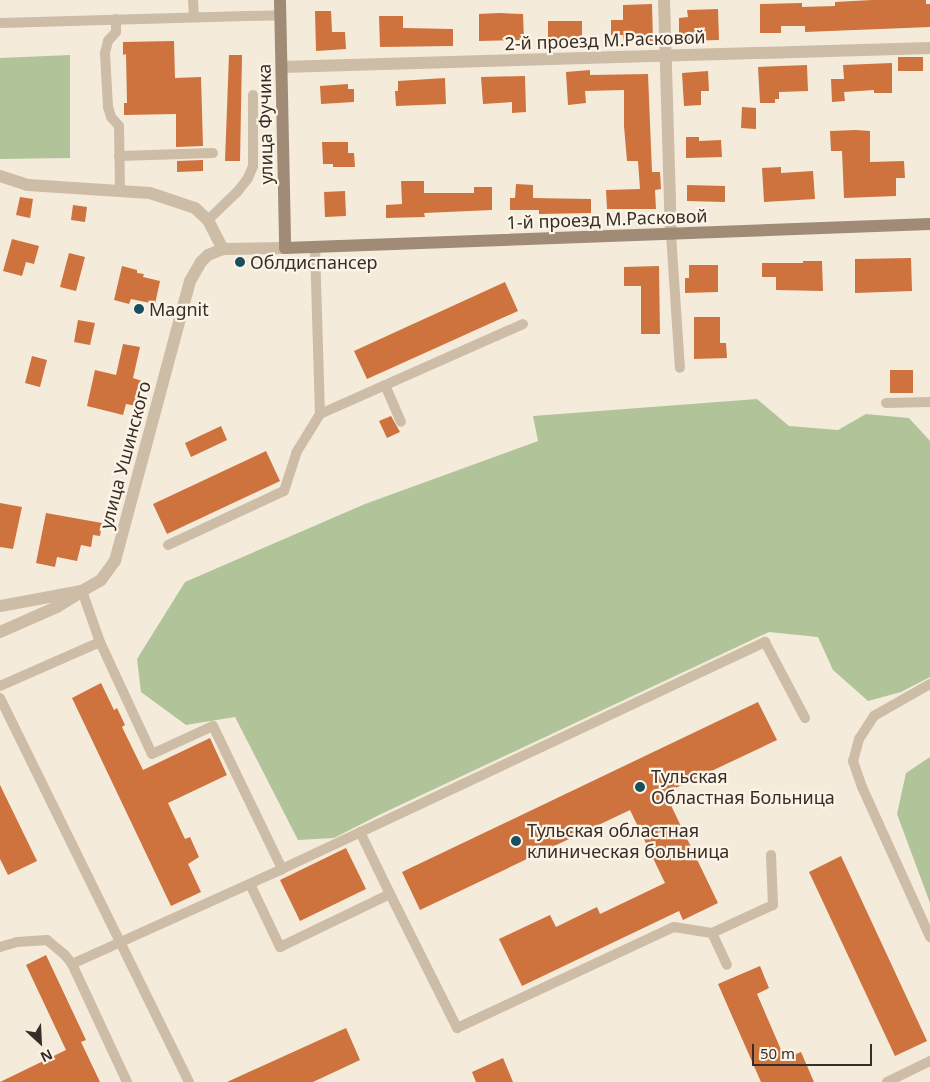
<!DOCTYPE html>
<meta charset="utf-8">
<style>
body{margin:0}
#map{position:relative;width:930px;height:1082px;overflow:hidden;background:#f4ebdb;font-family:"Noto Sans",sans-serif}
div>[style]{position:absolute}
[style*='--x']{left:calc(var(--x)*1px);top:calc(var(--y)*1px);width:calc(var(--w)*1px);rotate:calc(var(--a)*1deg)}
.green>*{inset:0;background:#b1c499}
.building>*{inset:0;background:#ce723e}
.lane>*{height:10px;margin:-5px;padding:0 5px;transform-origin:5px;border-radius:5px;background:#cdbca6}
.street>*{height:12px;margin:-6px;padding:0 6px;transform-origin:6px;border-radius:6px;background:#cdbca6}
.secondary>*{height:12px;margin:-6px;padding:0 6px;transform-origin:6px;border-radius:6px;background:#a08b77}
.dots>*{width:14px;height:14px;translate:-50% -50%;box-sizing:border-box;border:2px solid #fbf4e7;border-radius:50%}
span{translate:-50% -50%;white-space:nowrap;text-align:center;line-height:1.15;-webkit-text-stroke:4.5px #fbf4e7;paint-order:stroke}
.street-label{font-size:18px;color:#382e27}
.poi-label{font-size:18px;color:#382e27}
.left{translate:0 -50%;text-align:left}
.north{position:absolute;left:15px;top:1017px;width:50px;height:50px;-webkit-text-stroke:4px #fbf4e7;paint-order:stroke;rotate:155deg;font-size:14px;font-weight:700;line-height:20px;text-align:center;color:#382e27}
.north::after{content:'';display:block;margin:auto;width:18px;height:22px;background:#382e27;clip-path:polygon(50% 0,100% 100%,50% 72%,0 100%)}
.scale{position:absolute;left:752px;top:1044px;width:120px;height:22px;box-sizing:border-box;border:2px solid #382e27;border-top:0;padding-left:6px;font-size:15px;line-height:18px;white-space:nowrap;color:#382e27;-webkit-text-stroke:4px #fbf4e7;paint-order:stroke}
</style>
<div id="map">
<div class="green">
<i style="clip-path:polygon(70px 55px,70px 158px,0 159px,0 58px)"></i>
<i style="clip-path:polygon(757px 399px,789px 426px,838px 430px,866px 414px,909px 418px,930px 441px,930px 677px,901px 692px,868px 701px,833px 670px,818px 637px,769px 632px,381px 814px,334px 838px,298px 840px,235px 717px,186px 725px,141px 692px,137px 659px,185px 582px,365px 504px,538px 441px,533px 416px)"></i>
<i style="clip-path:polygon(930px 757px,930px 903px,897px 814px,906px 773px)"></i>
</div>
<div class="building">
<i style="clip-path:polygon(872px 0,926px 0,926px 4px,930px 4px,930px 27px,805px 32px,805px 26px,781px 26px,781px 33px,760px 33px,760px 4px,802px 3px,802px 7px,835px 6px,835px 2px)"></i>
<i style="clip-path:polygon(652px 4px,653px 41px,624px 41px,623px 35px,611px 35px,611px 20px,623px 20px,623px 5px)"></i>
<i style="clip-path:polygon(718px 9px,719px 40px,679px 41px,679px 18px,688px 17px,687px 10px)"></i>
<i style="clip-path:polygon(315px 11px,331px 11px,332px 32px,345px 32px,346px 49px,316px 51px)"></i>
<i style="clip-path:polygon(499px 13px,523px 14px,524px 40px,479px 41px,479px 14px)"></i>
<i style="clip-path:polygon(379px 16px,403px 16px,403px 28px,453px 29px,453px 46px,380px 47px)"></i>
<i style="clip-path:polygon(548px 21px,582px 21px,582px 39px,548px 39px)"></i>
<i style="clip-path:polygon(174px 41px,175px 78px,201px 77px,203px 146px,176px 147px,176px 114px,124px 115px,124px 103px,127px 103px,126px 54px,123px 55px,123px 42px)"></i>
<i style="clip-path:polygon(229px 55px,242px 55px,240px 161px,225px 161px)"></i>
<i style="clip-path:polygon(898px 57px,923px 57px,923px 71px,898px 71px)"></i>
<i style="clip-path:polygon(892px 63px,892px 93px,874px 93px,874px 90px,844px 92px,845px 101px,832px 102px,831px 79px,844px 79px,843px 65px)"></i>
<i style="clip-path:polygon(807px 65px,808px 91px,779px 92px,779px 99px,775px 99px,775px 103px,760px 103px,758px 67px)"></i>
<i style="clip-path:polygon(590px 70px,590px 75px,648px 74px,652px 172px,660px 172px,661px 189px,655px 190px,656px 209px,607px 209px,606px 190px,640px 189px,638px 161px,627px 161px,624px 126px,624px 90px,585px 91px,586px 103px,568px 105px,566px 72px)"></i>
<i style="clip-path:polygon(708px 71px,709px 91px,701px 91px,701px 105px,684px 106px,682px 73px)"></i>
<i style="clip-path:polygon(525px 76px,526px 112px,512px 113px,512px 102px,483px 104px,481px 77px)"></i>
<i style="clip-path:polygon(445px 78px,446px 104px,396px 106px,395px 91px,398px 91px,398px 81px)"></i>
<i style="clip-path:polygon(348px 84px,348px 89px,354px 89px,354px 102px,321px 104px,320px 86px)"></i>
<i style="clip-path:polygon(742px 107px,756px 108px,756px 129px,741px 128px)"></i>
<i style="clip-path:polygon(856px 130px,870px 131px,870px 162px,904px 161px,905px 178px,896px 178px,896px 196px,844px 198px,842px 151px,831px 151px,830px 131px)"></i>
<i style="clip-path:polygon(686px 137px,699px 137px,699px 141px,721px 140px,722px 157px,686px 158px)"></i>
<i style="clip-path:polygon(322px 142px,348px 142px,348px 153px,354px 153px,355px 167px,333px 167px,333px 164px,323px 164px)"></i>
<i style="clip-path:polygon(203px 160px,203px 171px,177px 172px,177px 161px)"></i>
<i style="clip-path:polygon(781px 167px,781px 173px,813px 171px,815px 199px,764px 202px,762px 168px)"></i>
<i style="clip-path:polygon(401px 181px,424px 181px,424px 193px,474px 193px,474px 187px,492px 187px,492px 210px,424px 213px,425px 217px,386px 218px,386px 205px,402px 204px)"></i>
<i style="clip-path:polygon(516px 184px,533px 185px,533px 198px,591px 199px,591px 213px,539px 214px,539px 210px,510px 210px,510px 198px,515px 198px)"></i>
<i style="clip-path:polygon(687px 185px,725px 186px,725px 202px,687px 201px)"></i>
<i style="clip-path:polygon(345px 191px,346px 216px,325px 217px,324px 192px)"></i>
<i style="clip-path:polygon(20px 197px,33px 199px,30px 218px,16px 215px)"></i>
<i style="clip-path:polygon(73px 205px,87px 207px,85px 222px,71px 220px)"></i>
<i style="clip-path:polygon(12px 239px,39px 246px,34px 264px,26px 262px,22px 276px,3px 271px)"></i>
<i style="clip-path:polygon(69px 253px,85px 257px,76px 291px,60px 287px)"></i>
<i style="clip-path:polygon(911px 258px,912px 291px,855px 293px,855px 259px)"></i>
<i style="clip-path:polygon(803px 261px,822px 261px,823px 291px,776px 290px,776px 277px,762px 277px,762px 263px,803px 263px)"></i>
<i style="clip-path:polygon(689px 265px,718px 265px,718px 292px,685px 293px,685px 278px,689px 278px)"></i>
<i style="clip-path:polygon(122px 266px,137px 270px,137px 273px,144px 274px,143px 277px,160px 281px,155px 304px,131px 299px,129px 304px,114px 300px)"></i>
<i style="clip-path:polygon(659px 266px,660px 334px,641px 334px,641px 286px,624px 286px,624px 267px)"></i>
<i style="clip-path:polygon(505px 282px,518px 311px,367px 379px,354px 351px)"></i>
<i style="clip-path:polygon(694px 317px,720px 317px,720px 343px,726px 343px,727px 358px,694px 359px)"></i>
<i style="clip-path:polygon(78px 320px,95px 323px,90px 345px,74px 342px)"></i>
<i style="clip-path:polygon(123px 344px,140px 347px,133px 378px,142px 381px,136px 406px,126px 404px,123px 415px,87px 406px,95px 370px,116px 375px)"></i>
<i style="clip-path:polygon(32px 356px,47px 360px,40px 387px,25px 383px)"></i>
<i style="clip-path:polygon(890px 370px,913px 370px,913px 393px,890px 393px)"></i>
<i style="clip-path:polygon(391px 416px,400px 432px,387px 438px,379px 421px)"></i>
<i style="clip-path:polygon(221px 426px,227px 440px,191px 457px,185px 443px)"></i>
<i style="clip-path:polygon(266px 451px,280px 481px,167px 534px,153px 504px)"></i>
<i style="clip-path:polygon(0 503px,22px 507px,13px 549px,0 547px)"></i>
<i style="clip-path:polygon(46px 513px,102px 523px,100px 536px,93px 535px,91px 547px,81px 545px,77px 561px,57px 557px,55px 567px,36px 563px)"></i>
<i style="clip-path:polygon(101px 683px,114px 710px,117px 708px,125px 725px,122px 727px,143px 770px,210px 738px,227px 775px,168px 803px,185px 839px,190px 837px,199px 857px,188px 864px,201px 892px,171px 906px,72px 698px)"></i>
<i style="clip-path:polygon(758px 702px,777px 740px,665px 793px,718px 903px,683px 920px,679px 911px,522px 986px,499px 939px,550px 915px,556px 927px,597px 907px,600px 914px,665px 883px,630px 810px,420px 910px,402px 872px)"></i>
<i style="clip-path:polygon(0 785px,37px 861px,8px 875px,0 859px)"></i>
<i style="clip-path:polygon(346px 848px,366px 889px,300px 921px,280px 880px)"></i>
<i style="clip-path:polygon(841px 856px,927px 1041px,895px 1056px,809px 872px)"></i>
<i style="clip-path:polygon(46px 955px,86px 1040px,81px 1042px,100px 1082px,0 1082px,66px 1050px,26px 965px)"></i>
<i style="clip-path:polygon(760px 966px,769px 988px,757px 994px,785px 1059px,801px 1052px,814px 1082px,761px 1082px,718px 984px)"></i>
<i style="clip-path:polygon(346px 1028px,360px 1060px,313px 1082px,227px 1082px)"></i>
<i style="clip-path:polygon(503px 1058px,513px 1082px,476px 1082px,472px 1072px)"></i>
</div>
<div class="lane">
<i style="--x:193;--y:0;--w:17;--a:87"></i>
<i style="--x:116;--y:19;--w:13;--a:90"></i>
<i style="--x:116;--y:32;--w:12;--a:132"></i>
<i style="--x:108;--y:41;--w:12;--a:104"></i>
<i style="--x:105;--y:53;--w:54;--a:86.8"></i>
<i style="--x:108;--y:107;--w:10;--a:73"></i>
<i style="--x:111;--y:117;--w:12;--a:48"></i>
<i style="--x:119;--y:126;--w:65;--a:89.1"></i>
<i style="--x:0;--y:23;--w:281;--a:-1.6"></i>
<i style="--x:119;--y:156;--w:94;--a:-1.8"></i>
<i style="--x:208;--y:220;--w:42;--a:-44"></i>
<i style="--x:238;--y:191;--w:16;--a:-52"></i>
<i style="--x:248;--y:178;--w:13;--a:-67"></i>
<i style="--x:253;--y:166;--w:71;--a:-90"></i>
<i style="--x:671;--y:234;--w:134;--a:86.2"></i>
<i style="--x:315;--y:247;--w:167;--a:88.3"></i>
<i style="--x:385;--y:385;--w:40;--a:66.6"></i>
<i style="--x:886;--y:403;--w:44;--a:-1.3"></i>
<i style="--x:168;--y:545;--w:128;--a:-25"></i>
<i style="--x:284;--y:491;--w:40;--a:-72"></i>
<i style="--x:296;--y:453;--w:46;--a:-58.4"></i>
<i style="--x:320;--y:414;--w:222;--a:-23.9"></i>
<i style="--x:82;--y:591;--w:54;--a:70.6"></i>
<i style="--x:100;--y:642;--w:123;--a:65.1"></i>
<i style="--x:152;--y:754;--w:67;--a:-24.7"></i>
<i style="--x:213;--y:726;--w:159;--a:64.2"></i>
<i style="--x:282;--y:869;--w:534;--a:-25.17"></i>
<i style="--x:765;--y:642;--w:86;--a:62.2"></i>
<i style="--x:930;--y:684;--w:64;--a:150.3"></i>
<i style="--x:874;--y:716;--w:27;--a:123"></i>
<i style="--x:859;--y:739;--w:23;--a:105"></i>
<i style="--x:853;--y:761;--w:28;--a:71"></i>
<i style="--x:862;--y:787;--w:165;--a:65.6"></i>
<i style="--x:0;--y:686;--w:109;--a:-23.7"></i>
<i style="--x:0;--y:698;--w:428;--a:63.8"></i>
<i style="--x:250;--y:884;--w:70;--a:64.5"></i>
<i style="--x:280;--y:947;--w:122;--a:-25.7"></i>
<i style="--x:390;--y:894;--w:69;--a:-115.8"></i>
<i style="--x:390;--y:894;--w:150;--a:63.4"></i>
<i style="--x:457;--y:1028;--w:239;--a:-25"></i>
<i style="--x:674;--y:927;--w:38;--a:9"></i>
<i style="--x:712;--y:933;--w:35;--a:65"></i>
<i style="--x:712;--y:933;--w:67;--a:-24.7"></i>
<i style="--x:773;--y:905;--w:50;--a:-92.3"></i>
<i style="--x:0;--y:947;--w:18;--a:-16"></i>
<i style="--x:17;--y:942;--w:30;--a:-4"></i>
<i style="--x:47;--y:940;--w:23;--a:40"></i>
<i style="--x:65;--y:955;--w:11;--a:52"></i>
<i style="--x:72;--y:964;--w:130;--a:65"></i>
<i style="--x:72;--y:964;--w:230;--a:-24.3"></i>
<i style="--x:887;--y:1082;--w:48;--a:-26"></i>
</div>
<div class="street">
<i style="--x:664;--y:0;--w:234;--a:88.3"></i>
<i style="--x:282;--y:67;--w:648;--a:-1.68"></i>
<i style="--x:0;--y:176;--w:29;--a:18"></i>
<i style="--x:28;--y:185;--w:122;--a:3.8"></i>
<i style="--x:150;--y:193;--w:47;--a:18.4"></i>
<i style="--x:195;--y:208;--w:18;--a:43"></i>
<i style="--x:208;--y:220;--w:33;--a:63"></i>
<i style="--x:0;--y:606;--w:83;--a:-10.4"></i>
<i style="--x:82;--y:591;--w:22;--a:-30"></i>
<i style="--x:101;--y:580;--w:24;--a:-54"></i>
<i style="--x:115;--y:561;--w:290;--a:-75"></i>
<i style="--x:190;--y:281;--w:22;--a:-60"></i>
<i style="--x:201;--y:262;--w:10;--a:-45"></i>
<i style="--x:208;--y:255;--w:16;--a:-22"></i>
<i style="--x:223;--y:249;--w:62;--a:-0.9"></i>
<i style="--x:0;--y:632;--w:62;--a:-23.7"></i>
<i style="--x:57;--y:607;--w:22;--a:-32"></i>
</div>
<div class="secondary">
<i style="--x:280;--y:0;--w:248;--a:88.8"></i>
<i style="--x:285;--y:248;--w:645;--a:-2.13"></i>
</div>
<div class="dots">
<i style="left:240px;top:262px;background:#1a505d"></i>
<i style="left:139px;top:309px;background:#1a505d"></i>
<i style="left:640px;top:787px;background:#1a505d"></i>
<i style="left:516px;top:841px;background:#1a505d"></i>
</div>
<div class="street-label">
<span style="left:605px;top:40px;rotate:-2deg">2-й проезд М.Расковой</span>
<span style="left:265px;top:124px;rotate:-91deg">улица Фучика</span>
<span style="left:607px;top:219px;rotate:-2deg">1-й проезд М.Расковой</span>
<span style="left:125px;top:455px;rotate:-75deg">улица Ушинского</span>
</div>
<div class="poi-label">
<span class="left" style="left:250px;top:262px">Облдиспансер</span>
<span class="left" style="left:149px;top:309px">Magnit</span>
<span class="left" style="left:651px;top:787px">Тульская<br>Областная Больница</span>
<span class="left" style="left:527px;top:841px">Тульская областная<br>клиническая больница</span>
</div>
<div class="north">N</div>
<div class="scale">50 m</div>
</div>
